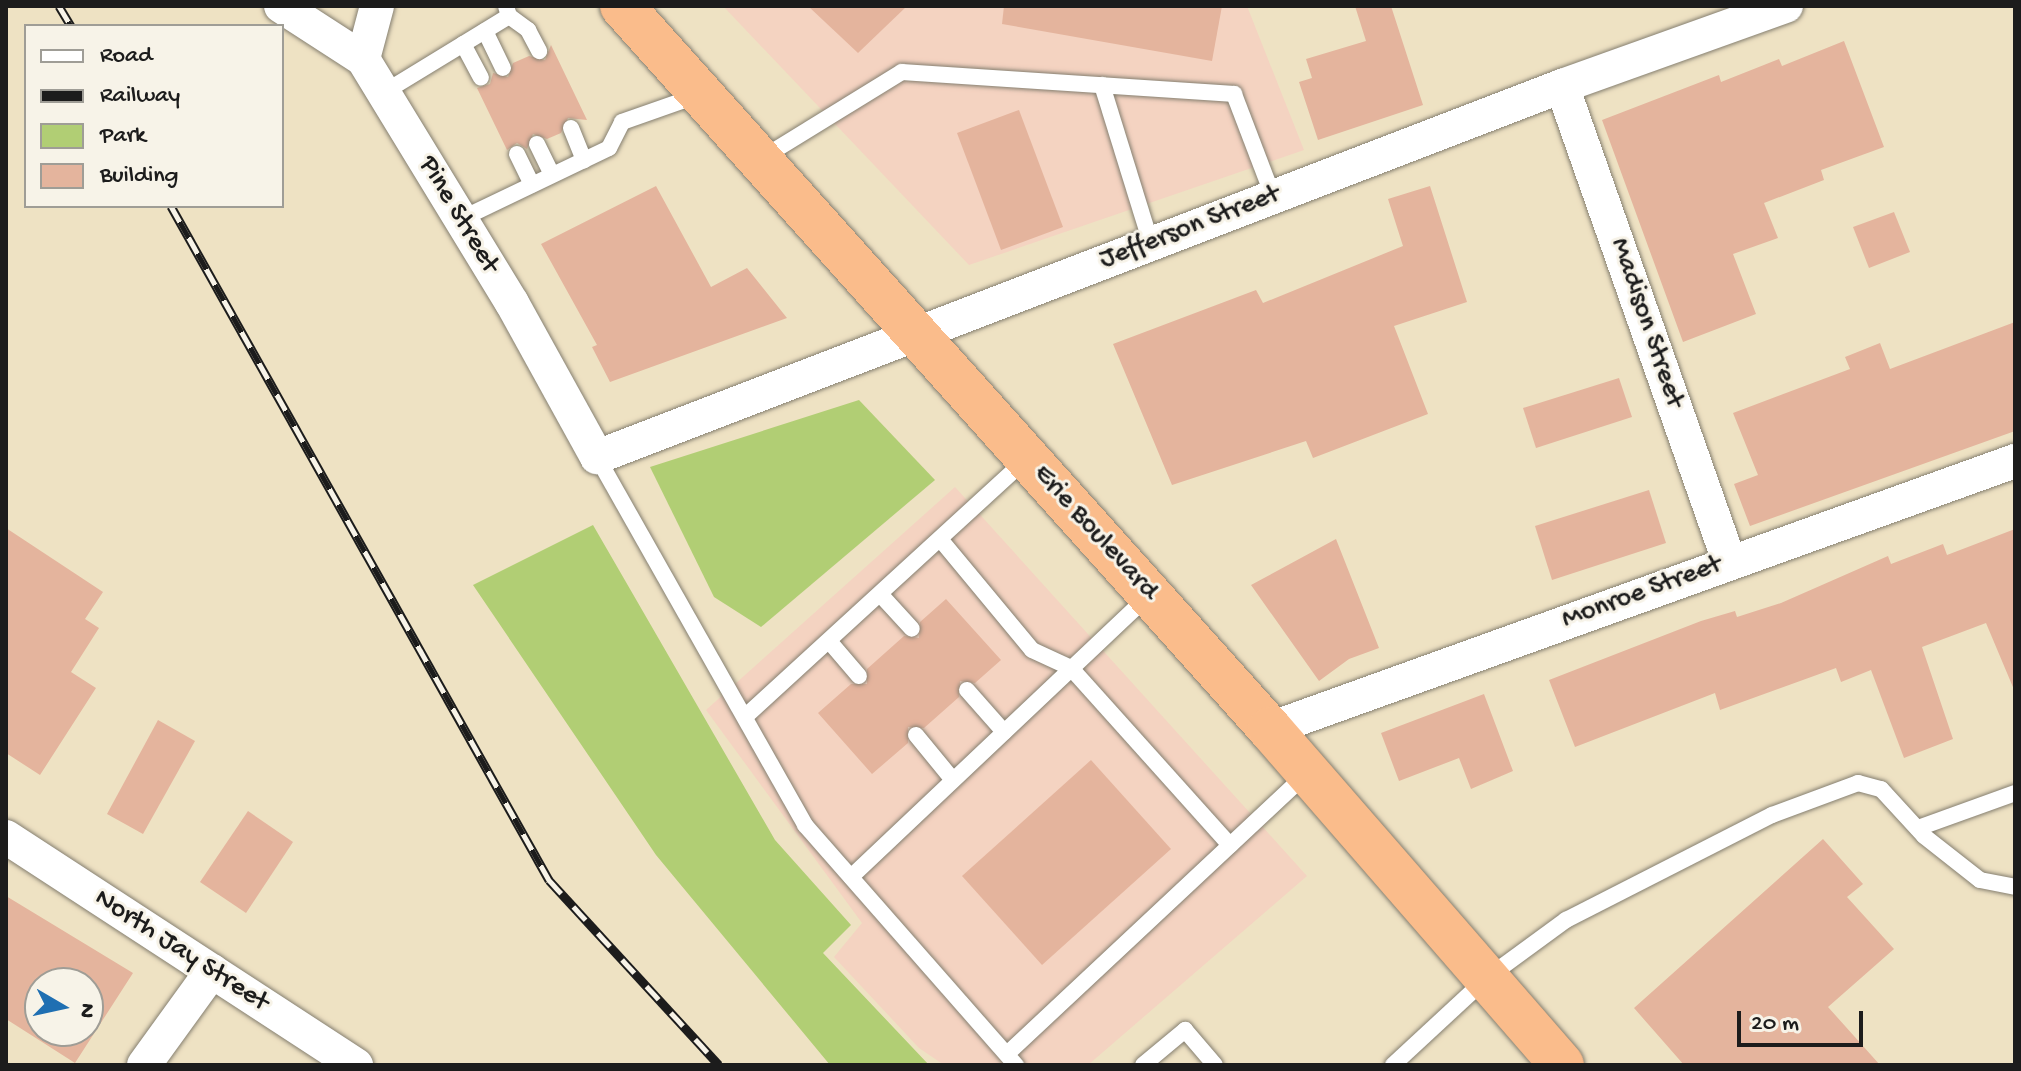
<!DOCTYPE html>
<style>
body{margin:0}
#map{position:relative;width:2021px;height:1071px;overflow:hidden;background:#eee2c3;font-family:"Gochi Hand",sans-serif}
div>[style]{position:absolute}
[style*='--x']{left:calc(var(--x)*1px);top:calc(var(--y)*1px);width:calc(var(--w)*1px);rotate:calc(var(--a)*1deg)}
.built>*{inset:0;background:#f4d3c1}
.green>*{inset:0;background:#b1ce74}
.building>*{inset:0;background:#e4b49d}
.roads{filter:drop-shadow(0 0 2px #857f70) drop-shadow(0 0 2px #857f70)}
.service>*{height:16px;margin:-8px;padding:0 8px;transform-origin:8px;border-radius:8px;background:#fff}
.minor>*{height:34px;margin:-17px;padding:0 17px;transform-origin:17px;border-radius:17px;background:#fff}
.trunk>*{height:44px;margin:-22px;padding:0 22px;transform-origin:22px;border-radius:22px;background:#fabc8b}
.rail>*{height:9px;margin-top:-4.5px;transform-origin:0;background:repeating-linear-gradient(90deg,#f7f3e8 0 18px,#1c1c1c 0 36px);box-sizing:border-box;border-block:2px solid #1c1c1c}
span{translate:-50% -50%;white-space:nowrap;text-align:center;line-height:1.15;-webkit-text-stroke:6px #f7f3e8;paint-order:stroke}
.street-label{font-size:28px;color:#1c1c1c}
.frame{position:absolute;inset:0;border:8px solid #1c1c1c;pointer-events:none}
.legend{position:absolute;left:24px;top:24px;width:260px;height:184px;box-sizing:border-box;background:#f7f3e8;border:2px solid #9f9d96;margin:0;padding:10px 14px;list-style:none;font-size:24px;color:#1c1c1c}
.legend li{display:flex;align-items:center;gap:16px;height:40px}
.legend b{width:40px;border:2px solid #9f9d96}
.north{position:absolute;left:24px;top:967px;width:80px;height:80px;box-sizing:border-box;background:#f7f3e8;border:2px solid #9f9d96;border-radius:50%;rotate:99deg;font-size:22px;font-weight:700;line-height:32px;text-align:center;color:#1c1c1c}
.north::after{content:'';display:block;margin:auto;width:28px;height:36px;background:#1f6fb2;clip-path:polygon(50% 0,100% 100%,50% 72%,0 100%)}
.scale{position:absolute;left:1737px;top:1011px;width:126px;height:36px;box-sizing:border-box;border:4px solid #1c1c1c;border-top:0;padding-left:10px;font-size:24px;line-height:28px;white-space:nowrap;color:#1c1c1c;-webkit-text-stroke:6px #f7f3e8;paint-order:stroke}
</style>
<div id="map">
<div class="built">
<i style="clip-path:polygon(723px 6px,1247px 6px,1304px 150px,969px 265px)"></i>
<i style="clip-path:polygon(955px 487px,1307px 876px,1088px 1065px,944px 1065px,919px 1048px,834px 957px,862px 923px,706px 710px)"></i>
</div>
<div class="green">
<i style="clip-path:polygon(859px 400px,935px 480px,761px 627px,714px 597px,650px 467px)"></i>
<i style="clip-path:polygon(593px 525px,775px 840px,851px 925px,823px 953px,929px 1065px,830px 1065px,656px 855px,473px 585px)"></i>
</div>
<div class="building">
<i style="clip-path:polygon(808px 6px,907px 6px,858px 53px)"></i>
<i style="clip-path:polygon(1004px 6px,1222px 6px,1212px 61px,1002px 24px)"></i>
<i style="clip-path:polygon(1355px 6px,1391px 6px,1423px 105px,1318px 140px,1299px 82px,1312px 78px,1306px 59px,1366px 41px)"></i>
<i style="clip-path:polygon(1844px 41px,1884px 147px,1821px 170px,1824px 180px,1764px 203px,1778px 238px,1733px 254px,1756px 314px,1683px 342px,1602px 120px,1719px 75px,1721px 82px,1779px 59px,1782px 66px)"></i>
<i style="clip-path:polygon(551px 45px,587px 120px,568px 118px,561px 133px,547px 139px,533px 134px,527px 149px,517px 143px,507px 150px,477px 88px,490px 84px,493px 73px,508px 77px,513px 63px,529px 56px,545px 60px)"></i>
<i style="clip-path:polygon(1019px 110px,1063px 227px,1001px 250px,957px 133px)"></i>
<i style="clip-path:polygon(656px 186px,711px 287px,747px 268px,787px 318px,610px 382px,592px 347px,597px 345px,541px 244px)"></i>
<i style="clip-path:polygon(1430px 186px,1467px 302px,1394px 326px,1428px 414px,1313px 458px,1306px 441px,1172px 485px,1113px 344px,1256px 290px,1263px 303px,1403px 246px,1388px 199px)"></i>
<i style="clip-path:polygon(1894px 212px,1910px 252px,1869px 268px,1853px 227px)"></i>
<i style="clip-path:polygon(2015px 322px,2015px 431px,1750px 526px,1734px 484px,1758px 475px,1733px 413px,1850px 369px,1845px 357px,1880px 343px,1890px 369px)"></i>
<i style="clip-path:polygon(1619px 378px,1632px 417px,1536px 448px,1523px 408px)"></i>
<i style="clip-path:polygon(1649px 490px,1666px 543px,1552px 580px,1535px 526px)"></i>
<i style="clip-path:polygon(6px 528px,103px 592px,85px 619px,99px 628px,71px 672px,96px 688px,40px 775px,6px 753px)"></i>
<i style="clip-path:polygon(2015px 529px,2015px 692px,1986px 623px,1922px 647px,1953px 739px,1904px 758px,1871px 670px,1841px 682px,1836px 668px,1720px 710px,1715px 693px,1575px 747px,1549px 680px,1701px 621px,1735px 611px,1737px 617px,1781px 603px,1888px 556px,1891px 564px,1943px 544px,1947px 555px)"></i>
<i style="clip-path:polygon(1336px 539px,1379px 648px,1349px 659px,1319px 681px,1251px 585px)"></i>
<i style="clip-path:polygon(946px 599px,1001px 660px,975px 683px,960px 681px,959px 697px,924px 728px,908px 727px,908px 743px,872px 774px,818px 713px,851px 684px,867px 684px,867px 669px,904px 636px,919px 638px,920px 622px)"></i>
<i style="clip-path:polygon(1484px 694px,1513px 771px,1471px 789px,1459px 758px,1399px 781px,1381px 733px)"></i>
<i style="clip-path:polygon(158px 720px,195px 741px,143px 834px,107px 814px)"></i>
<i style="clip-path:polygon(1091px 760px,1171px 849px,1042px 965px,962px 876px)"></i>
<i style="clip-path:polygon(248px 811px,293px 842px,246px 913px,200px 882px)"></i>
<i style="clip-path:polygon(1823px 839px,1863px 884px,1847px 897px,1894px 949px,1828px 1007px,1880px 1065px,1684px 1065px,1634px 1008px)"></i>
<i style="clip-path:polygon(evenodd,6px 896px,133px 973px,75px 1063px,6px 1019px,6px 896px,40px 983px,88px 983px,88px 1031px,40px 1031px,40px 983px)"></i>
</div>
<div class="roads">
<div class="service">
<i style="--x:509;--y:16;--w:24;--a:36"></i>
<i style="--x:528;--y:30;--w:24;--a:62"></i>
<i style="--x:485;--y:31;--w:41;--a:64.1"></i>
<i style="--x:463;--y:44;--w:38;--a:62"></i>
<i style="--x:1102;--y:85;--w:165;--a:72.8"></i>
<i style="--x:383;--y:93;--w:148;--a:-31.4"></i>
<i style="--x:509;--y:16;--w:10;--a:-107"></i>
<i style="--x:571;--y:128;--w:35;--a:68"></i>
<i style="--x:537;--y:144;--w:34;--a:64"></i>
<i style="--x:517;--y:154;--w:34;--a:64"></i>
<i style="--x:762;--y:158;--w:164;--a:-31.6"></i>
<i style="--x:902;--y:72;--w:333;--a:3.8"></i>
<i style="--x:1234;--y:94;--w:109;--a:69.1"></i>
<i style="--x:461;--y:219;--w:164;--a:-25.6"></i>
<i style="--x:609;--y:148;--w:29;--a:-63"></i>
<i style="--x:622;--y:122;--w:78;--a:-19.4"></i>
<i style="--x:597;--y:457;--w:423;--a:60.5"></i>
<i style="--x:805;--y:825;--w:320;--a:48.7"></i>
<i style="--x:940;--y:539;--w:144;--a:50.3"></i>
<i style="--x:1032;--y:650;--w:43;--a:24.8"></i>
<i style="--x:1071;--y:668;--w:238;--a:48.1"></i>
<i style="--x:880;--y:594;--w:47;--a:47.6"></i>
<i style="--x:829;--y:641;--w:46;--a:49.4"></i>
<i style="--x:967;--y:690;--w:56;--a:48.6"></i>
<i style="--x:747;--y:715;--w:380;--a:-42.5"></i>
<i style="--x:916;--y:735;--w:58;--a:50.6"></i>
<i style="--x:1918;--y:828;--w:103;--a:-19.8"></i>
<i style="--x:851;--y:877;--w:410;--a:-43.4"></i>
<i style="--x:1007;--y:1054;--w:410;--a:-43.1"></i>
<i style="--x:1143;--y:1065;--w:55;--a:-39.8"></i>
<i style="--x:1185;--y:1030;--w:46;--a:49.4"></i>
<i style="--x:1393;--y:1065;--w:129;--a:-42.8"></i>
<i style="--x:1488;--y:977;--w:97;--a:-36.2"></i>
<i style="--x:1566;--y:920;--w:231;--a:-27"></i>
<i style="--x:1772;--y:815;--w:92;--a:-20.4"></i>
<i style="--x:1858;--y:783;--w:24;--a:15"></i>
<i style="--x:1881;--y:789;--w:64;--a:47.5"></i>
<i style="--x:1924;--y:836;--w:71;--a:38.2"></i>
<i style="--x:1980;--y:880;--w:36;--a:11"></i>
</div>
<div class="minor">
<i style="--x:281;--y:6;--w:98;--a:32.9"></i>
<i style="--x:363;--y:59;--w:286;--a:58.6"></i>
<i style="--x:512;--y:303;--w:176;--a:61.1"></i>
<i style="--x:597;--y:457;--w:1034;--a:-21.03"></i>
<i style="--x:1562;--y:86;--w:238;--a:-19.7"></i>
<i style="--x:363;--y:59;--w:55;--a:-75.2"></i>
<i style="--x:1562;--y:86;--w:504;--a:70.63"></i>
<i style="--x:1270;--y:729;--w:792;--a:-19.79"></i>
<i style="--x:6;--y:837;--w:418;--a:33.1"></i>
<i style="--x:144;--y:1065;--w:116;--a:-54.1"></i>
</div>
<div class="trunk">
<i style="--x:622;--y:6;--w:971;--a:48.13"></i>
<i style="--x:1270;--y:729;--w:445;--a:49"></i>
</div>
</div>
<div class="rail">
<i style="--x:59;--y:6;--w:23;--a:59"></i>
<i style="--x:171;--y:206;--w:773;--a:60.71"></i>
<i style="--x:549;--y:880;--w:251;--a:47.4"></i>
</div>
<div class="street-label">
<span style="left:458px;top:215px;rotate:59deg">Pine Street</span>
<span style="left:1190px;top:228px;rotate:-21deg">Jefferson Street</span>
<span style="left:1646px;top:323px;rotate:71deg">Madison Street</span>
<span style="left:1095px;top:533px;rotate:48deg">Erie Boulevard</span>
<span style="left:1642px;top:593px;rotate:-20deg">Monroe Street</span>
<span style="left:181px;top:951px;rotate:33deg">North Jay Street</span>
</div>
<div class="frame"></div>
<ul class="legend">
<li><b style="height:10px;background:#fff"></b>Road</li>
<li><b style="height:10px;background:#1c1c1c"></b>Railway</li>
<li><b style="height:22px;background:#b1ce74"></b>Park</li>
<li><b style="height:22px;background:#e4b49d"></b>Building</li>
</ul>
<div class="north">N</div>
<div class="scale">20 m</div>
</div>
